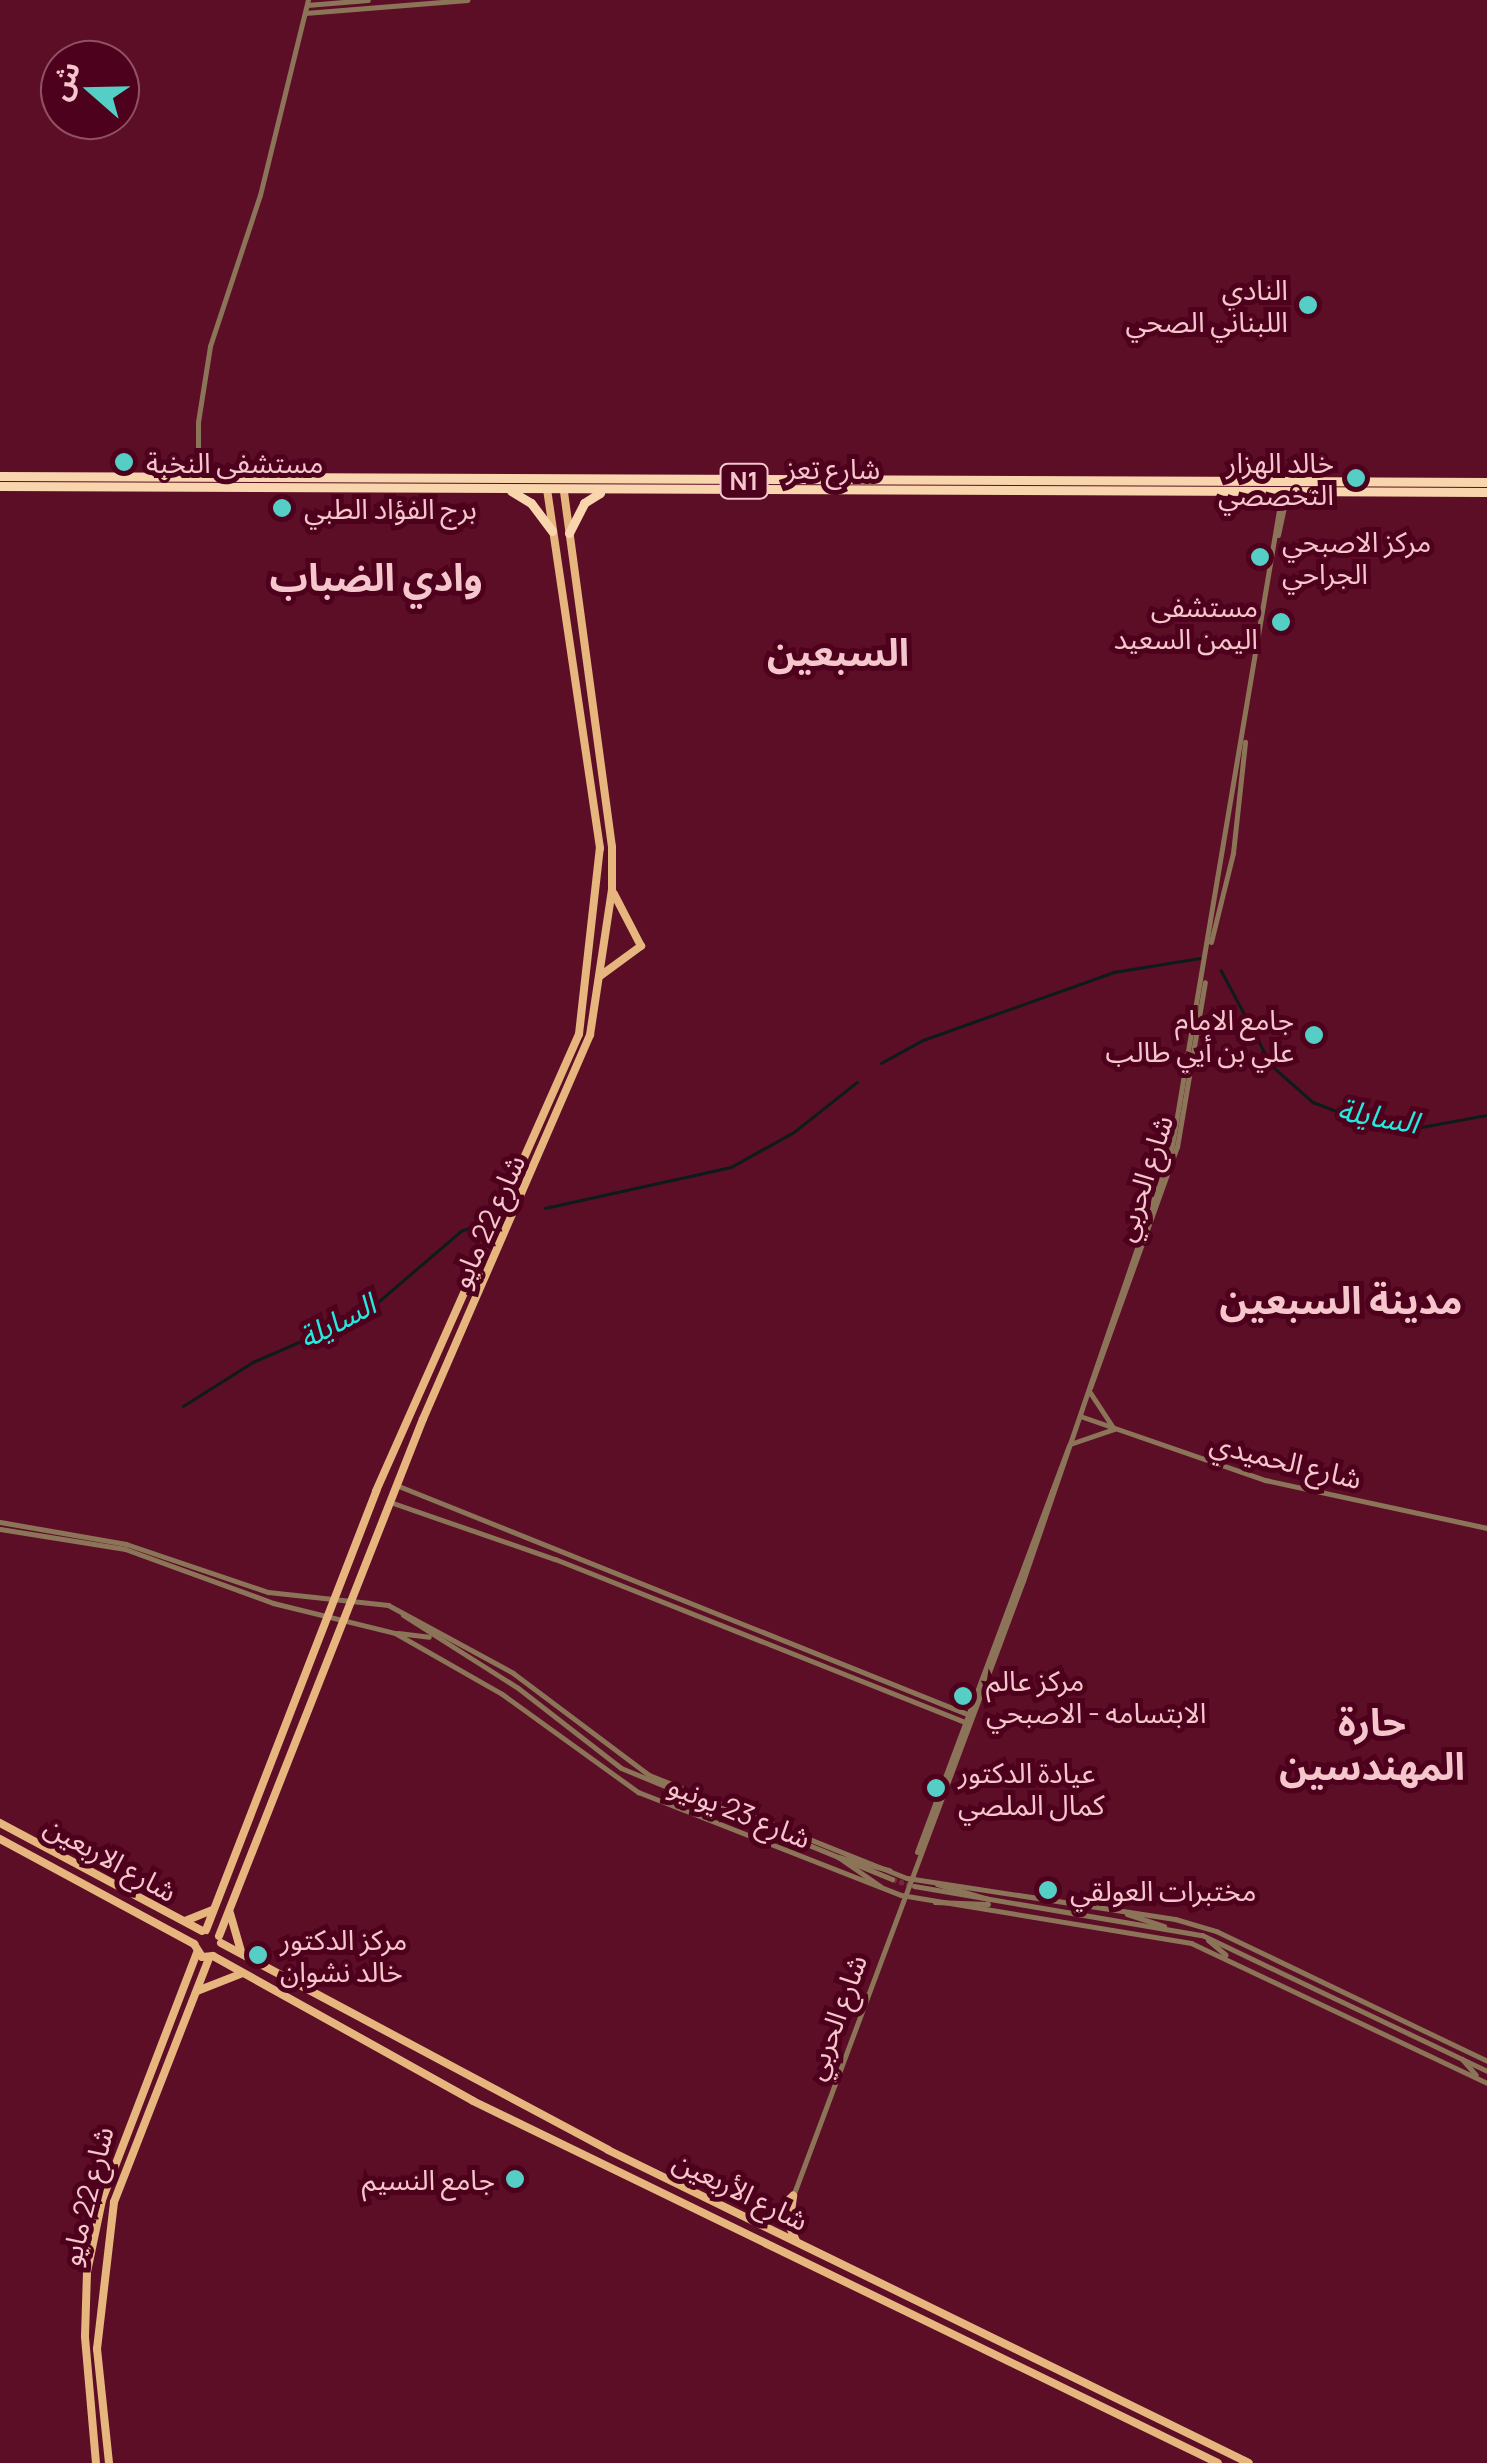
<!DOCTYPE html>
<meta charset="utf-8">
<style>
body{margin:0}
#map{position:relative;width:1487px;height:2463px;overflow:hidden;background:#5b0e26;font-family:Manrope,"Noto Sans Arabic",sans-serif}
div>[style]{position:absolute}
[style*='--x']{left:calc(var(--x)*1px);top:calc(var(--y)*1px);width:calc(var(--w)*1px);rotate:calc(var(--a)*1deg)}
.stream>*{height:2.5px;margin:-1.25px;padding:0 1.25px;transform-origin:1.25px;border-radius:1.25px;background:#0b1c1a}
.minor-tunnel>*{height:5px;margin-top:-2.5px;transform-origin:0;background:repeating-linear-gradient(90deg,#722a3f 0 5px,transparent 0 7.5px)}
.minor>*{height:5px;margin:-2.5px;padding:0 2.5px;transform-origin:2.5px;border-radius:2.5px;background:#8c7459}
.major>*{height:8px;margin:-4px;padding:0 4px;transform-origin:4px;border-radius:4px;background:#e7b57e}
.highway>*{height:9px;margin:-4.5px;padding:0 4.5px;transform-origin:4.5px;border-radius:4.5px;background:#f9d5ae}
.dots>*{width:28px;height:28px;translate:-50% -50%;box-sizing:border-box;border:5px solid #4e011c;border-radius:50%}
span{translate:-50% -50%;white-space:nowrap;text-align:center;line-height:1.15;-webkit-text-stroke:10px #4e011c;paint-order:stroke}
.shield-label span{padding:2px 8px;background:#4e011c;border:2px solid;border-radius:8px;-webkit-text-stroke-width:0}
.shield-label{font-size:25px;color:#f5c6cc;font-weight:700}
.poi-label{font-size:28px;color:#f5c6cc}
.right{translate:-100% -50%;text-align:right}
.left{translate:0 -50%;text-align:left}
.street-label{font-size:28px;color:#f5c6cc}
.water-label{font-size:30px;color:#23e9de;font-style:italic}
.district-label{font-size:38px;color:#f5c6cc;font-weight:700}
.north{position:absolute;left:40px;top:40px;width:100px;height:100px;box-sizing:border-box;background:#4e011c;border:2px solid #915062;border-radius:50%;rotate:290deg;font-size:28px;font-weight:700;line-height:40px;text-align:center;color:#f5c6cc}
.north::after{content:'';display:block;margin:auto;width:35px;height:45px;background:#55cec5;clip-path:polygon(50% 0,100% 100%,50% 72%,0 100%)}
</style>
<div id="map">
<div class="stream">
<i style="--x:1221;--y:970;--w:109;--a:62"></i>
<i style="--x:1272;--y:1066;--w:55;--a:41.3"></i>
<i style="--x:1313;--y:1102;--w:42;--a:21"></i>
<i style="--x:1352;--y:1117;--w:65;--a:9.8"></i>
<i style="--x:1416;--y:1128;--w:72;--a:-10.4"></i>
<i style="--x:881;--y:1063;--w:48;--a:-28.7"></i>
<i style="--x:923;--y:1040;--w:203;--a:-19.6"></i>
<i style="--x:1114;--y:972;--w:87;--a:-9.2"></i>
<i style="--x:545;--y:1208;--w:190;--a:-12.4"></i>
<i style="--x:731;--y:1167;--w:72;--a:-29.1"></i>
<i style="--x:794;--y:1132;--w:80;--a:-38.4"></i>
<i style="--x:183;--y:1406;--w:83;--a:-32.2"></i>
<i style="--x:253;--y:1362;--w:121;--a:-23.4"></i>
<i style="--x:364;--y:1314;--w:128;--a:-40.6"></i>
<i style="--x:461;--y:1231;--w:22;--a:-22"></i>
</div>
<div class="minor-tunnel">
<i style="--x:892;--y:1879;--w:20;--a:18"></i>
</div>
<div class="minor">
<i style="--x:307;--y:5;--w:61;--a:-4.7"></i>
<i style="--x:305;--y:13;--w:163;--a:-4.6"></i>
<i style="--x:198;--y:476;--w:54;--a:-90"></i>
<i style="--x:198;--y:422;--w:77;--a:-81"></i>
<i style="--x:210;--y:346;--w:159;--a:-71.7"></i>
<i style="--x:260;--y:195;--w:201;--a:-76.2"></i>
<i style="--x:1278;--y:535;--w:43;--a:-77.9"></i>
<i style="--x:1211;--y:942;--w:92;--a:-76.1"></i>
<i style="--x:1233;--y:853;--w:112;--a:-83.8"></i>
<i style="--x:1090;--y:1388;--w:256;--a:-70.2"></i>
<i style="--x:1177;--y:1147;--w:167;--a:-80.4"></i>
<i style="--x:1080;--y:1416;--w:196;--a:19.1"></i>
<i style="--x:1265;--y:1480;--w:227;--a:12.2"></i>
<i style="--x:1070;--y:1444;--w:46;--a:-18.8"></i>
<i style="--x:1114;--y:1429;--w:45;--a:-123.3"></i>
<i style="--x:396;--y:1485;--w:615;--a:21.85"></i>
<i style="--x:390;--y:1502;--w:175;--a:19.1"></i>
<i style="--x:555;--y:1559;--w:440;--a:21.7"></i>
<i style="--x:0;--y:1522;--w:128;--a:9.9"></i>
<i style="--x:126;--y:1544;--w:150;--a:18.7"></i>
<i style="--x:268;--y:1592;--w:121;--a:6.2"></i>
<i style="--x:388;--y:1605;--w:142;--a:28.5"></i>
<i style="--x:513;--y:1673;--w:170;--a:36.9"></i>
<i style="--x:649;--y:1775;--w:278;--a:21.8"></i>
<i style="--x:907;--y:1878;--w:271;--a:8.7"></i>
<i style="--x:1175;--y:1919;--w:43;--a:16.3"></i>
<i style="--x:1216;--y:1931;--w:301;--a:25.6"></i>
<i style="--x:0;--y:1529;--w:127;--a:9.1"></i>
<i style="--x:125;--y:1549;--w:158;--a:20"></i>
<i style="--x:273;--y:1603;--w:126;--a:13.8"></i>
<i style="--x:395;--y:1633;--w:123;--a:29.7"></i>
<i style="--x:502;--y:1694;--w:168;--a:35.8"></i>
<i style="--x:638;--y:1792;--w:282;--a:21.4"></i>
<i style="--x:901;--y:1895;--w:294;--a:9.4"></i>
<i style="--x:1191;--y:1943;--w:327;--a:25.3"></i>
<i style="--x:403;--y:1615;--w:136;--a:32.4"></i>
<i style="--x:518;--y:1688;--w:130;--a:37.8"></i>
<i style="--x:621;--y:1768;--w:293;--a:22.3"></i>
<i style="--x:398;--y:1633;--w:31;--a:7"></i>
<i style="--x:917;--y:1852;--w:434;--a:-69.5"></i>
<i style="--x:937;--y:1884;--w:53;--a:16.4"></i>
<i style="--x:880;--y:1886;--w:51;--a:-145.4"></i>
<i style="--x:838;--y:1857;--w:53;--a:14.3"></i>
<i style="--x:914;--y:1886;--w:292;--a:9.7"></i>
<i style="--x:1202;--y:1935;--w:316;--a:25.5"></i>
<i style="--x:935;--y:1902;--w:53;--a:2.2"></i>
<i style="--x:1127;--y:1914;--w:39;--a:18"></i>
<i style="--x:1208;--y:1940;--w:23;--a:40"></i>
<i style="--x:1462;--y:2059;--w:21;--a:49"></i>
<i style="--x:793;--y:2196;--w:657;--a:-69.5"></i>
<i style="--x:1023;--y:1581;--w:460;--a:-71.1"></i>
<i style="--x:1172;--y:1146;--w:663;--a:-80.45"></i>
</div>
<div class="major">
<i style="--x:600;--y:976;--w:51;--a:-36.2"></i>
<i style="--x:641;--y:946;--w:59;--a:-117.4"></i>
<i style="--x:0;--y:1823;--w:229;--a:28.1"></i>
<i style="--x:0;--y:1839;--w:221;--a:28.4"></i>
<i style="--x:194;--y:1944;--w:15;--a:58"></i>
<i style="--x:202;--y:1957;--w:11;--a:-5"></i>
<i style="--x:213;--y:1956;--w:298;--a:29.1"></i>
<i style="--x:473;--y:2101;--w:828;--a:25.92"></i>
<i style="--x:230;--y:1913;--w:40;--a:74"></i>
<i style="--x:185;--y:1921;--w:29;--a:-22"></i>
<i style="--x:206;--y:1930;--w:471;--a:-68.8"></i>
<i style="--x:376;--y:1491;--w:500;--a:-66.05"></i>
<i style="--x:579;--y:1034;--w:187;--a:-83.6"></i>
<i style="--x:600;--y:848;--w:362;--a:-98.4"></i>
<i style="--x:219;--y:1936;--w:556;--a:-68.47"></i>
<i style="--x:423;--y:1419;--w:419;--a:-66.5"></i>
<i style="--x:590;--y:1035;--w:147;--a:-81.4"></i>
<i style="--x:612;--y:890;--w:43;--a:-90"></i>
<i style="--x:612;--y:847;--w:360;--a:-97.7"></i>
<i style="--x:221;--y:1943;--w:439;--a:28.1"></i>
<i style="--x:608;--y:2150;--w:713;--a:26.03"></i>
<i style="--x:197;--y:1991;--w:49;--a:-21.4"></i>
<i style="--x:793;--y:2197;--w:28;--a:98"></i>
<i style="--x:789;--y:2225;--w:17;--a:66"></i>
<i style="--x:755;--y:2220;--w:19;--a:-16"></i>
<i style="--x:773;--y:2215;--w:28;--a:-44"></i>
<i style="--x:96;--y:2463;--w:127;--a:-95"></i>
<i style="--x:85;--y:2336;--w:64;--a:-88.2"></i>
<i style="--x:87;--y:2272;--w:74;--a:-78.2"></i>
<i style="--x:102;--y:2200;--w:265;--a:-69"></i>
<i style="--x:109;--y:2463;--w:115;--a:-96"></i>
<i style="--x:97;--y:2349;--w:148;--a:-83.4"></i>
<i style="--x:114;--y:2202;--w:262;--a:-68.7"></i>
</div>
<div class="highway">
<i style="--x:0;--y:476;--w:1487;--a:0.23"></i>
<i style="--x:0;--y:486;--w:1487;--a:0.23"></i>
<i style="--x:511;--y:491;--w:23;--a:31"></i>
<i style="--x:531;--y:503;--w:35;--a:53"></i>
<i style="--x:569;--y:533;--w:34;--a:-63"></i>
<i style="--x:584;--y:503;--w:19;--a:-32"></i>
</div>
<div class="dots">
<i style="left:1308px;top:305px;background:#55cec5"></i>
<i style="left:124px;top:462px;background:#55cec5"></i>
<i style="left:1356px;top:478px;background:#55cec5"></i>
<i style="left:282px;top:508px;background:#55cec5"></i>
<i style="left:1260px;top:557px;background:#55cec5"></i>
<i style="left:1281px;top:622px;background:#55cec5"></i>
<i style="left:1314px;top:1035px;background:#55cec5"></i>
<i style="left:963px;top:1696px;background:#55cec5"></i>
<i style="left:936px;top:1788px;background:#55cec5"></i>
<i style="left:1048px;top:1890px;background:#55cec5"></i>
<i style="left:258px;top:1955px;background:#55cec5"></i>
<i style="left:515px;top:2179px;background:#55cec5"></i>
</div>
<div class="shield-label">
<span style="left:744px;top:481px">N1</span>
</div>
<div class="poi-label">
<span class="right" style="left:1288px;top:305px">النادي<br>اللبناني الصحي</span>
<span class="left" style="left:146px;top:462px">مستشفى النخبة</span>
<span class="right" style="left:1334px;top:478px">خالد الهزار<br>التخصصي</span>
<span class="left" style="left:304px;top:508px">برج الفؤاد الطبي</span>
<span class="left" style="left:1282px;top:557px">مركز الاصبحي<br>الجراحي</span>
<span class="right" style="left:1258px;top:622px">مستشفى<br>اليمن السعيد</span>
<span class="right" style="left:1294px;top:1035px">جامع الامام<br>علي بن أيي طالب</span>
<span class="left" style="left:986px;top:1696px">مركز عالم<br>الابتسامه - الاصبحي</span>
<span class="left" style="left:958px;top:1788px">عيادة الدكتور<br>كمال الملصي</span>
<span class="left" style="left:1070px;top:1890px">مختبرات العولقي</span>
<span class="left" style="left:280px;top:1955px">مركز الدكتور<br>خالد نشوان</span>
<span class="right" style="left:495px;top:2179px">جامع النسيم</span>
</div>
<div class="street-label">
<span style="left:833px;top:468px">شارع تعز</span>
<span style="left:1143px;top:1178px;rotate:-72deg">شارع الحربي</span>
<span style="left:487px;top:1221px;rotate:-66deg">شارع 22 مايو</span>
<span style="left:1286px;top:1460px;rotate:14deg">شارع الحميدي</span>
<span style="left:740px;top:1811px;rotate:22deg">شارع 23 يونيو</span>
<span style="left:111px;top:1858px;rotate:29deg">شارع الاربعين</span>
<span style="left:835px;top:2017px;rotate:-70deg">شارع الحربي</span>
<span style="left:741px;top:2190px;rotate:26deg">شارع الأربعين</span>
<span style="left:86px;top:2196px;rotate:-76deg">شارع 22 مايو</span>
</div>
<div class="water-label">
<span style="left:1378px;top:1116px;rotate:10deg">السايلة</span>
<span style="left:337px;top:1321px;rotate:-28deg">السايلة</span>
</div>
<div class="district-label">
<span style="left:376px;top:577px">وادي الضباب</span>
<span style="left:838px;top:652px">السبعين</span>
<span style="left:1341px;top:1300px">مدينة السبعين</span>
<span style="left:1372px;top:1744px">حارة<br>المهندسين</span>
</div>
<div class="north">ش</div>
</div>
